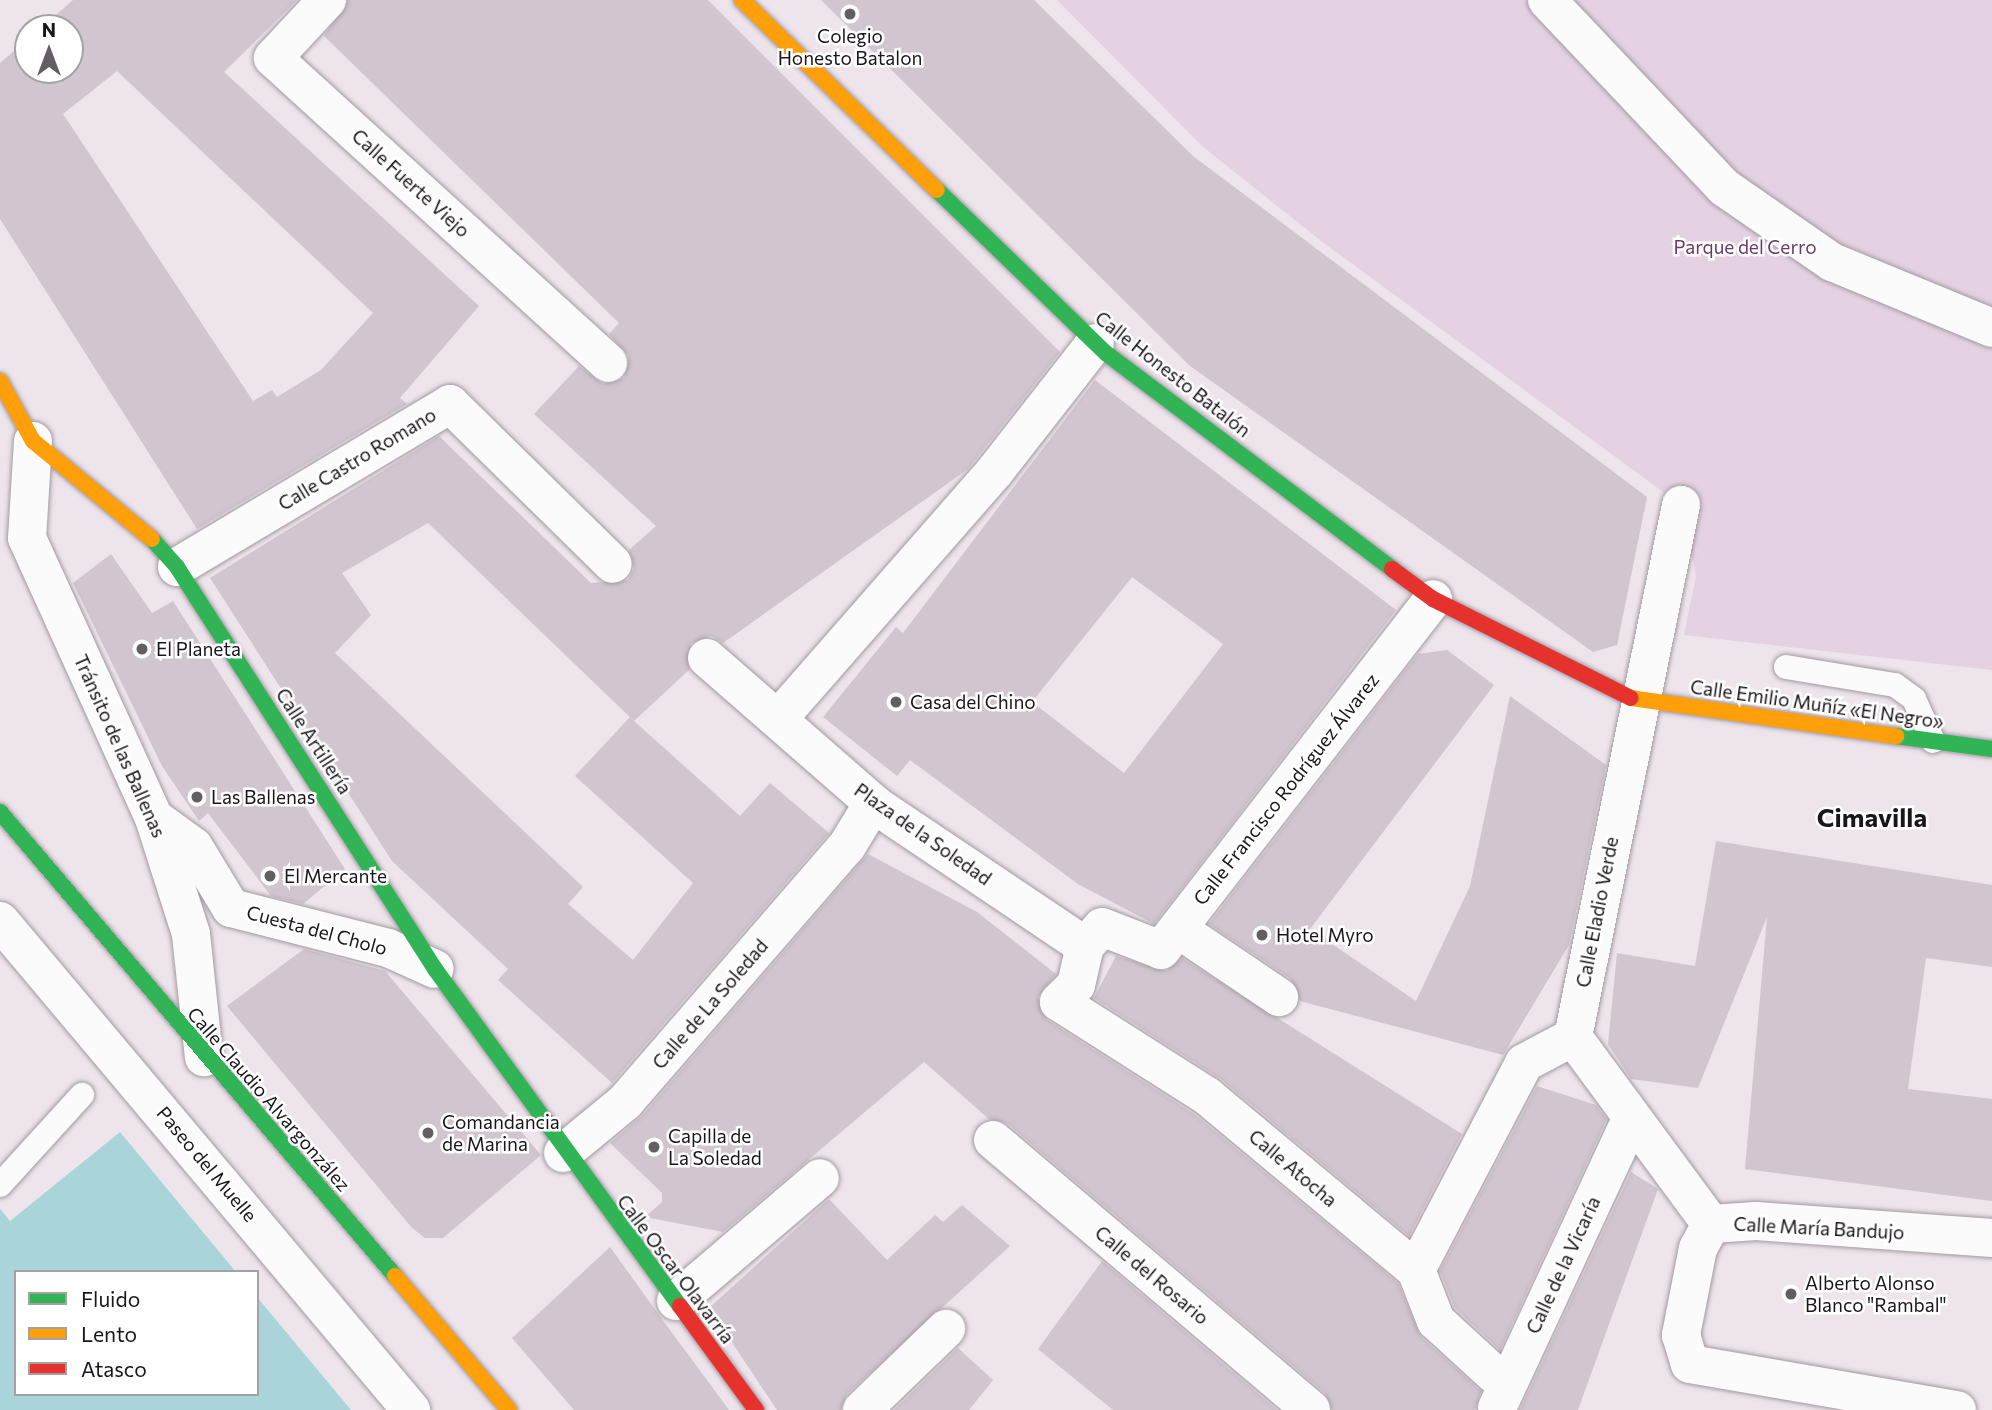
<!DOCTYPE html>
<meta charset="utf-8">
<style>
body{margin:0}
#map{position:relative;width:1992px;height:1410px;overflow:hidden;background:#eee4ec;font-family:Commissioner,sans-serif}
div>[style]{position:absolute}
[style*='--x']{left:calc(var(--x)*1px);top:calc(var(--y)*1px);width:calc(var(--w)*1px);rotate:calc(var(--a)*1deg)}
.green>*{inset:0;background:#e4d2e3}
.water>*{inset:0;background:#a9d5da}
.building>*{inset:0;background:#d1c5cf}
.roads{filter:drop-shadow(0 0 2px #a29aa1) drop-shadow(0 0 2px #a29aa1)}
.lane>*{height:24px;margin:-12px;padding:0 12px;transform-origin:12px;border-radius:12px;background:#fcfbfc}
.street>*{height:38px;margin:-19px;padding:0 19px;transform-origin:19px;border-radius:19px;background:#fcfbfc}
.fast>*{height:16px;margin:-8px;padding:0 8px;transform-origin:8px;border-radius:8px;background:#30b455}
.slow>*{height:16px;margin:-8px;padding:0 8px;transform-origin:8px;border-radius:8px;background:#ff9f0a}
.jam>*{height:16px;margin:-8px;padding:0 8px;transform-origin:8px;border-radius:8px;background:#e5322d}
.dots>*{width:19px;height:19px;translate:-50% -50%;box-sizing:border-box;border:4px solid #fff;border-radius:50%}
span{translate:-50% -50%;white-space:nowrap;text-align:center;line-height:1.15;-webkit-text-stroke:5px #fff;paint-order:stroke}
.poi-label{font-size:19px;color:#1a151a}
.left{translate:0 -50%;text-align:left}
.street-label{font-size:19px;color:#1a151a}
.park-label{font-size:19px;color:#6a396a}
.district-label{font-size:26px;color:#1a151a;font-weight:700}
.legend{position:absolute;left:14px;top:1270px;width:245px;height:126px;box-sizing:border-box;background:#fff;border:2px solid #a3a1a3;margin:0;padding:9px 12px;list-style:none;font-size:21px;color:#1a151a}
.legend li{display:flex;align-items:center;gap:14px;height:35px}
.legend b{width:35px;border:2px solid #a3a1a3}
.north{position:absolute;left:14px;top:14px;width:70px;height:70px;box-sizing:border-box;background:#fff;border:2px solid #a3a1a3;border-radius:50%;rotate:0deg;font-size:19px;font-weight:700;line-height:28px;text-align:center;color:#1a151a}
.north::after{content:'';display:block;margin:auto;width:24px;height:32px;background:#645d64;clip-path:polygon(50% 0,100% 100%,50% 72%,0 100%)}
</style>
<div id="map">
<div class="green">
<i style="clip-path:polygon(1057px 0,1992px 0,1992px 670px,1684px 635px,1696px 576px,1681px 505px,1325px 244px,1202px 146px)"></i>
</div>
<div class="water">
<i style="clip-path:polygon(120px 1132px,236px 1272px,16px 1272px,16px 1394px,257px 1394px,257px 1297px,351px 1410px,0 1410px,0 1209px,10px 1221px)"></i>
</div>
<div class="building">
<i style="clip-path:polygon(evenodd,73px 0,297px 0,224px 72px,479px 306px,400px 398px,407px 404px,197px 529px,0 219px,0 63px,28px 39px,28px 70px,70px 70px,70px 28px,41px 28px,73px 0,117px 71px,373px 313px,321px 370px,277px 397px,272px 390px,253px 401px,63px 114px,117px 71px)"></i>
<i style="clip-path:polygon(evenodd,348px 0,708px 0,1060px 352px,968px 469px,723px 643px,711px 636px,691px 643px,689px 670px,634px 721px,740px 816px,770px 783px,829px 833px,612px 1083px,498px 980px,508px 969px,392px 861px,210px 578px,439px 436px,591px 583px,628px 580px,634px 569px,629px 550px,656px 526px,534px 414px,579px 366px,603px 384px,624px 378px,629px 356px,609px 334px,619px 323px,324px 36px,348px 0,428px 523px,634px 721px,630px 717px,575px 776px,693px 883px,633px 960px,568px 904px,583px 887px,335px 653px,371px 615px,342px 573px,428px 523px)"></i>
<i style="clip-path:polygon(821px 0,1034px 0,1193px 156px,1647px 497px,1617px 645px,1593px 652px,1190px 366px)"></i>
<i style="clip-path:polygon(evenodd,1095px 380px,1396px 610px,1154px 924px,1078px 884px,910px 760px,897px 776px,823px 717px,896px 627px,903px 633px,1095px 380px,1132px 577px,1223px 644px,1124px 773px,1032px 702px,1132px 577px)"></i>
<i style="clip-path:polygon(111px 554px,152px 613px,173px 601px,345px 869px,303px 904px,271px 896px,208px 813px,199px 821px,162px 766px,73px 583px)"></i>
<i style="clip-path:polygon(1447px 650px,1494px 685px,1310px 929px,1416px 1001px,1470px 886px,1510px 696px,1606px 765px,1569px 945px,1503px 1055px,1300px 1001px,1291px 979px,1209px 924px,1418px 654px)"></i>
<i style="clip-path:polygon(1716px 841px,1992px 885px,1992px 967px,1926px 958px,1908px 1089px,1992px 1099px,1992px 1201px,1745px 1169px,1767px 917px,1698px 1088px,1631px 1079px,1608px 1044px,1617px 953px,1695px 966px)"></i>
<i style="clip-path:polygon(868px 854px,977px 912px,1056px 974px,1038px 997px,1047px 1020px,1194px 1114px,1398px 1283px,1421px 1337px,1481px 1391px,1475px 1410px,1332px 1410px,1325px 1393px,1007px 1123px,989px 1119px,924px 1062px,723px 1232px,645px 1217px,662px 1202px,662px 1193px,610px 1143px,642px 1116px)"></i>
<i style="clip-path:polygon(304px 949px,385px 971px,541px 1155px,443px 1238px,425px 1238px,412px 1228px,227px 1006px)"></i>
<i style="clip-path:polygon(1116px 956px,1166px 971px,1182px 958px,1462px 1134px,1409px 1236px,1221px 1079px,1094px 998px)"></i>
<i style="clip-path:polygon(1537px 1086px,1596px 1105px,1607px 1119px,1500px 1350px,1455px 1308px,1440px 1271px)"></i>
<i style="clip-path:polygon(1631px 1172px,1658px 1189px,1578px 1410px,1520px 1410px)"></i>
<i style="clip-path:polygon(829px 1199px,887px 1260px,935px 1215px,943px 1222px,962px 1205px,1010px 1246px,847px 1394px,841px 1410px,777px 1410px,709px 1308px)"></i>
<i style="clip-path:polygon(610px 1247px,659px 1315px,729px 1410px,574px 1410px,512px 1338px)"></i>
<i style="clip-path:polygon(1102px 1261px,1277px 1410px,1113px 1410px,1038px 1349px)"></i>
<i style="clip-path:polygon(958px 1348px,993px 1380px,969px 1410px,894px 1410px)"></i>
</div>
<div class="roads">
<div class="lane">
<i style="--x:1786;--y:667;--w:110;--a:9.4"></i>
<i style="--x:1895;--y:685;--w:24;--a:36"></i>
<i style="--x:1914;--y:699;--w:46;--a:65.7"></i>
<i style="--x:0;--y:1185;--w:122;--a:-47.7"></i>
</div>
<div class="street">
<i style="--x:327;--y:0;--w:79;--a:133"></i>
<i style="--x:273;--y:58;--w:453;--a:42.3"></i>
<i style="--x:1547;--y:0;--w:259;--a:46.6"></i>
<i style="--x:1725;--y:188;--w:130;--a:34.7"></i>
<i style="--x:1832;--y:262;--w:173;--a:22.4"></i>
<i style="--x:33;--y:441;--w:97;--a:93.5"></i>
<i style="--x:27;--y:538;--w:307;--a:65.6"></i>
<i style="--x:154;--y:818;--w:122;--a:72.3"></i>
<i style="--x:191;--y:934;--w:124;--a:84"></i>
<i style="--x:177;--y:567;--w:318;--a:-30.8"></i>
<i style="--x:450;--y:404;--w:228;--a:44.5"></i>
<i style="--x:707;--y:658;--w:227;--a:41.1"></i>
<i style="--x:878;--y:807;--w:249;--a:33.9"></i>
<i style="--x:1085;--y:946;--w:40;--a:103"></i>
<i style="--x:1076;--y:985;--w:24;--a:135"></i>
<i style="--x:1059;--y:1002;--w:175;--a:32.4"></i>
<i style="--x:1207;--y:1096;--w:272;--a:39.8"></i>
<i style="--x:1416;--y:1270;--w:55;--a:68.6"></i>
<i style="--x:1436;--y:1321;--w:96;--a:42.5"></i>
<i style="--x:778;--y:719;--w:330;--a:-48.8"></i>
<i style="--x:995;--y:471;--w:162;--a:-52"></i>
<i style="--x:154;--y:818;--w:49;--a:35.9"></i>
<i style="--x:194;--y:847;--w:71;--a:58.8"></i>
<i style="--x:231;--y:908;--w:162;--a:14.3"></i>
<i style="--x:388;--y:948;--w:51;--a:24.1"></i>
<i style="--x:0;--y:921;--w:639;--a:49.95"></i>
<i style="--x:1178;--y:929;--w:122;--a:34"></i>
<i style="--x:1085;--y:946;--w:25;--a:-48"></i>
<i style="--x:1102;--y:927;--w:63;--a:21.3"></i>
<i style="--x:1161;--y:950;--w:444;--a:-52.2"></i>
<i style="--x:1573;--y:1037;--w:543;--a:-78.52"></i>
<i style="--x:1573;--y:1037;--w:232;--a:53.6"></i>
<i style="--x:993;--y:1140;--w:417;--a:40.3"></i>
<i style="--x:563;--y:1153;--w:80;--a:-39.4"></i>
<i style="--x:625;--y:1102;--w:339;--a:-49.1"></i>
<i style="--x:847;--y:846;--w:50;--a:-58.8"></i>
<i style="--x:1711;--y:1224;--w:27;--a:118"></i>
<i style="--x:1698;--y:1248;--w:89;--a:101.1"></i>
<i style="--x:1681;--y:1335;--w:30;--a:73"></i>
<i style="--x:1690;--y:1364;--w:271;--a:9.8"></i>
<i style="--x:1711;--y:1224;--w:45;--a:-3.8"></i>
<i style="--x:1756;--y:1221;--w:237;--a:4.1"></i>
<i style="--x:1416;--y:1270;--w:233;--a:-62.4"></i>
<i style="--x:1524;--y:1063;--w:55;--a:-28"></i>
<i style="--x:676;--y:1301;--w:189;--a:-40.5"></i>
<i style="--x:1497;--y:1408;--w:316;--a:-65.1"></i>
<i style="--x:862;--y:1410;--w:117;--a:-44"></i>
</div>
<div class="fast">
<i style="--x:937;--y:190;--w:236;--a:44"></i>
<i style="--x:1107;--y:354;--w:357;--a:37"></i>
<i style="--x:152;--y:539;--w:38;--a:48"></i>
<i style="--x:177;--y:567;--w:478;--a:57.3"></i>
<i style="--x:435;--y:969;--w:417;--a:54"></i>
<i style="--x:1896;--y:736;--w:97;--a:7.7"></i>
<i style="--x:0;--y:812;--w:609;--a:49.59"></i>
</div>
<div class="slow">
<i style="--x:742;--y:0;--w:272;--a:44.3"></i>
<i style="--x:0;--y:381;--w:68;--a:61.2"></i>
<i style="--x:33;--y:441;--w:154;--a:39.5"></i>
<i style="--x:1631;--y:698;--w:268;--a:8.2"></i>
<i style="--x:395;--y:1276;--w:176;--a:49.6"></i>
</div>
<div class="jam">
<i style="--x:1392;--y:569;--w:51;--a:36.2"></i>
<i style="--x:1433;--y:599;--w:221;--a:26.6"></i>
<i style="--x:680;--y:1306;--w:129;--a:53.8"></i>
</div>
</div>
<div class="dots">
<i style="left:850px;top:14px;background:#645d64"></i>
<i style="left:142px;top:649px;background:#645d64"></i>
<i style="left:896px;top:702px;background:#645d64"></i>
<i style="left:197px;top:797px;background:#645d64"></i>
<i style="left:270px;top:876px;background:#645d64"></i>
<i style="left:1262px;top:935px;background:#645d64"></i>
<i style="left:428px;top:1133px;background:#645d64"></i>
<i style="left:654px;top:1147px;background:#645d64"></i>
<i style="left:1791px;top:1294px;background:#645d64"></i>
</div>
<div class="poi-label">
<span style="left:850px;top:47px">Colegio<br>Honesto Batalon</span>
<span class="left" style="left:156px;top:649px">El Planeta</span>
<span class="left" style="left:910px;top:702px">Casa del Chino</span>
<span class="left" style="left:211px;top:797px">Las Ballenas</span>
<span class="left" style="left:284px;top:876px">El Mercante</span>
<span class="left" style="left:1276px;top:935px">Hotel Myro</span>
<span class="left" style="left:442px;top:1133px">Comandancia<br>de Marina</span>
<span class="left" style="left:668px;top:1147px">Capilla de<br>La Soledad</span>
<span class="left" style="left:1805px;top:1294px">Alberto Alonso<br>Blanco "Rambal"</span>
</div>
<div class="street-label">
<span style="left:411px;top:183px;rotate:42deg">Calle Fuerte Viejo</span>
<span style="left:1173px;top:374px;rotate:38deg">Calle Honesto Batalón</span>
<span style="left:357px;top:459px;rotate:-31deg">Calle Castro Romano</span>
<span style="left:1817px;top:704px;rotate:8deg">Calle Emilio Muñíz «El Negro»</span>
<span style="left:314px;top:741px;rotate:57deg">Calle Artillería</span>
<span style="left:120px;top:746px;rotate:66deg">Tránsito de las Ballenas</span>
<span style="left:1286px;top:789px;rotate:-52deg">Calle Francisco Rodríguez Álvarez</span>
<span style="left:923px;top:834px;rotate:35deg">Plaza de la Soledad</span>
<span style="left:1597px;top:912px;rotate:-79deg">Calle Eladio Verde</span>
<span style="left:317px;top:930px;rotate:15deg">Cuesta del Cholo</span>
<span style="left:710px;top:1004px;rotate:-49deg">Calle de La Soledad</span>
<span style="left:269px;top:1099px;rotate:49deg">Calle Claudio Alvargonzález</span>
<span style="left:207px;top:1164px;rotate:50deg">Paseo del Muelle</span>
<span style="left:1293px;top:1168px;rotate:40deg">Calle Atocha</span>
<span style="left:1819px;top:1228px;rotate:3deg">Calle María Bandujo</span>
<span style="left:1563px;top:1265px;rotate:-65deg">Calle de la Vicaría</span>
<span style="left:676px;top:1269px;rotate:53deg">Calle Oscar Olavarría</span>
<span style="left:1152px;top:1275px;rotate:40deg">Calle del Rosario</span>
</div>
<div class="park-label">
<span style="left:1745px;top:247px">Parque del Cerro</span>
</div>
<div class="district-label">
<span style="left:1872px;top:817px">Cimavilla</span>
</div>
<ul class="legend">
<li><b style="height:9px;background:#30b455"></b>Fluido</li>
<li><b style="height:9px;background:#ff9f0a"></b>Lento</li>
<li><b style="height:9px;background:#e5322d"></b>Atasco</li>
</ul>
<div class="north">N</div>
</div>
